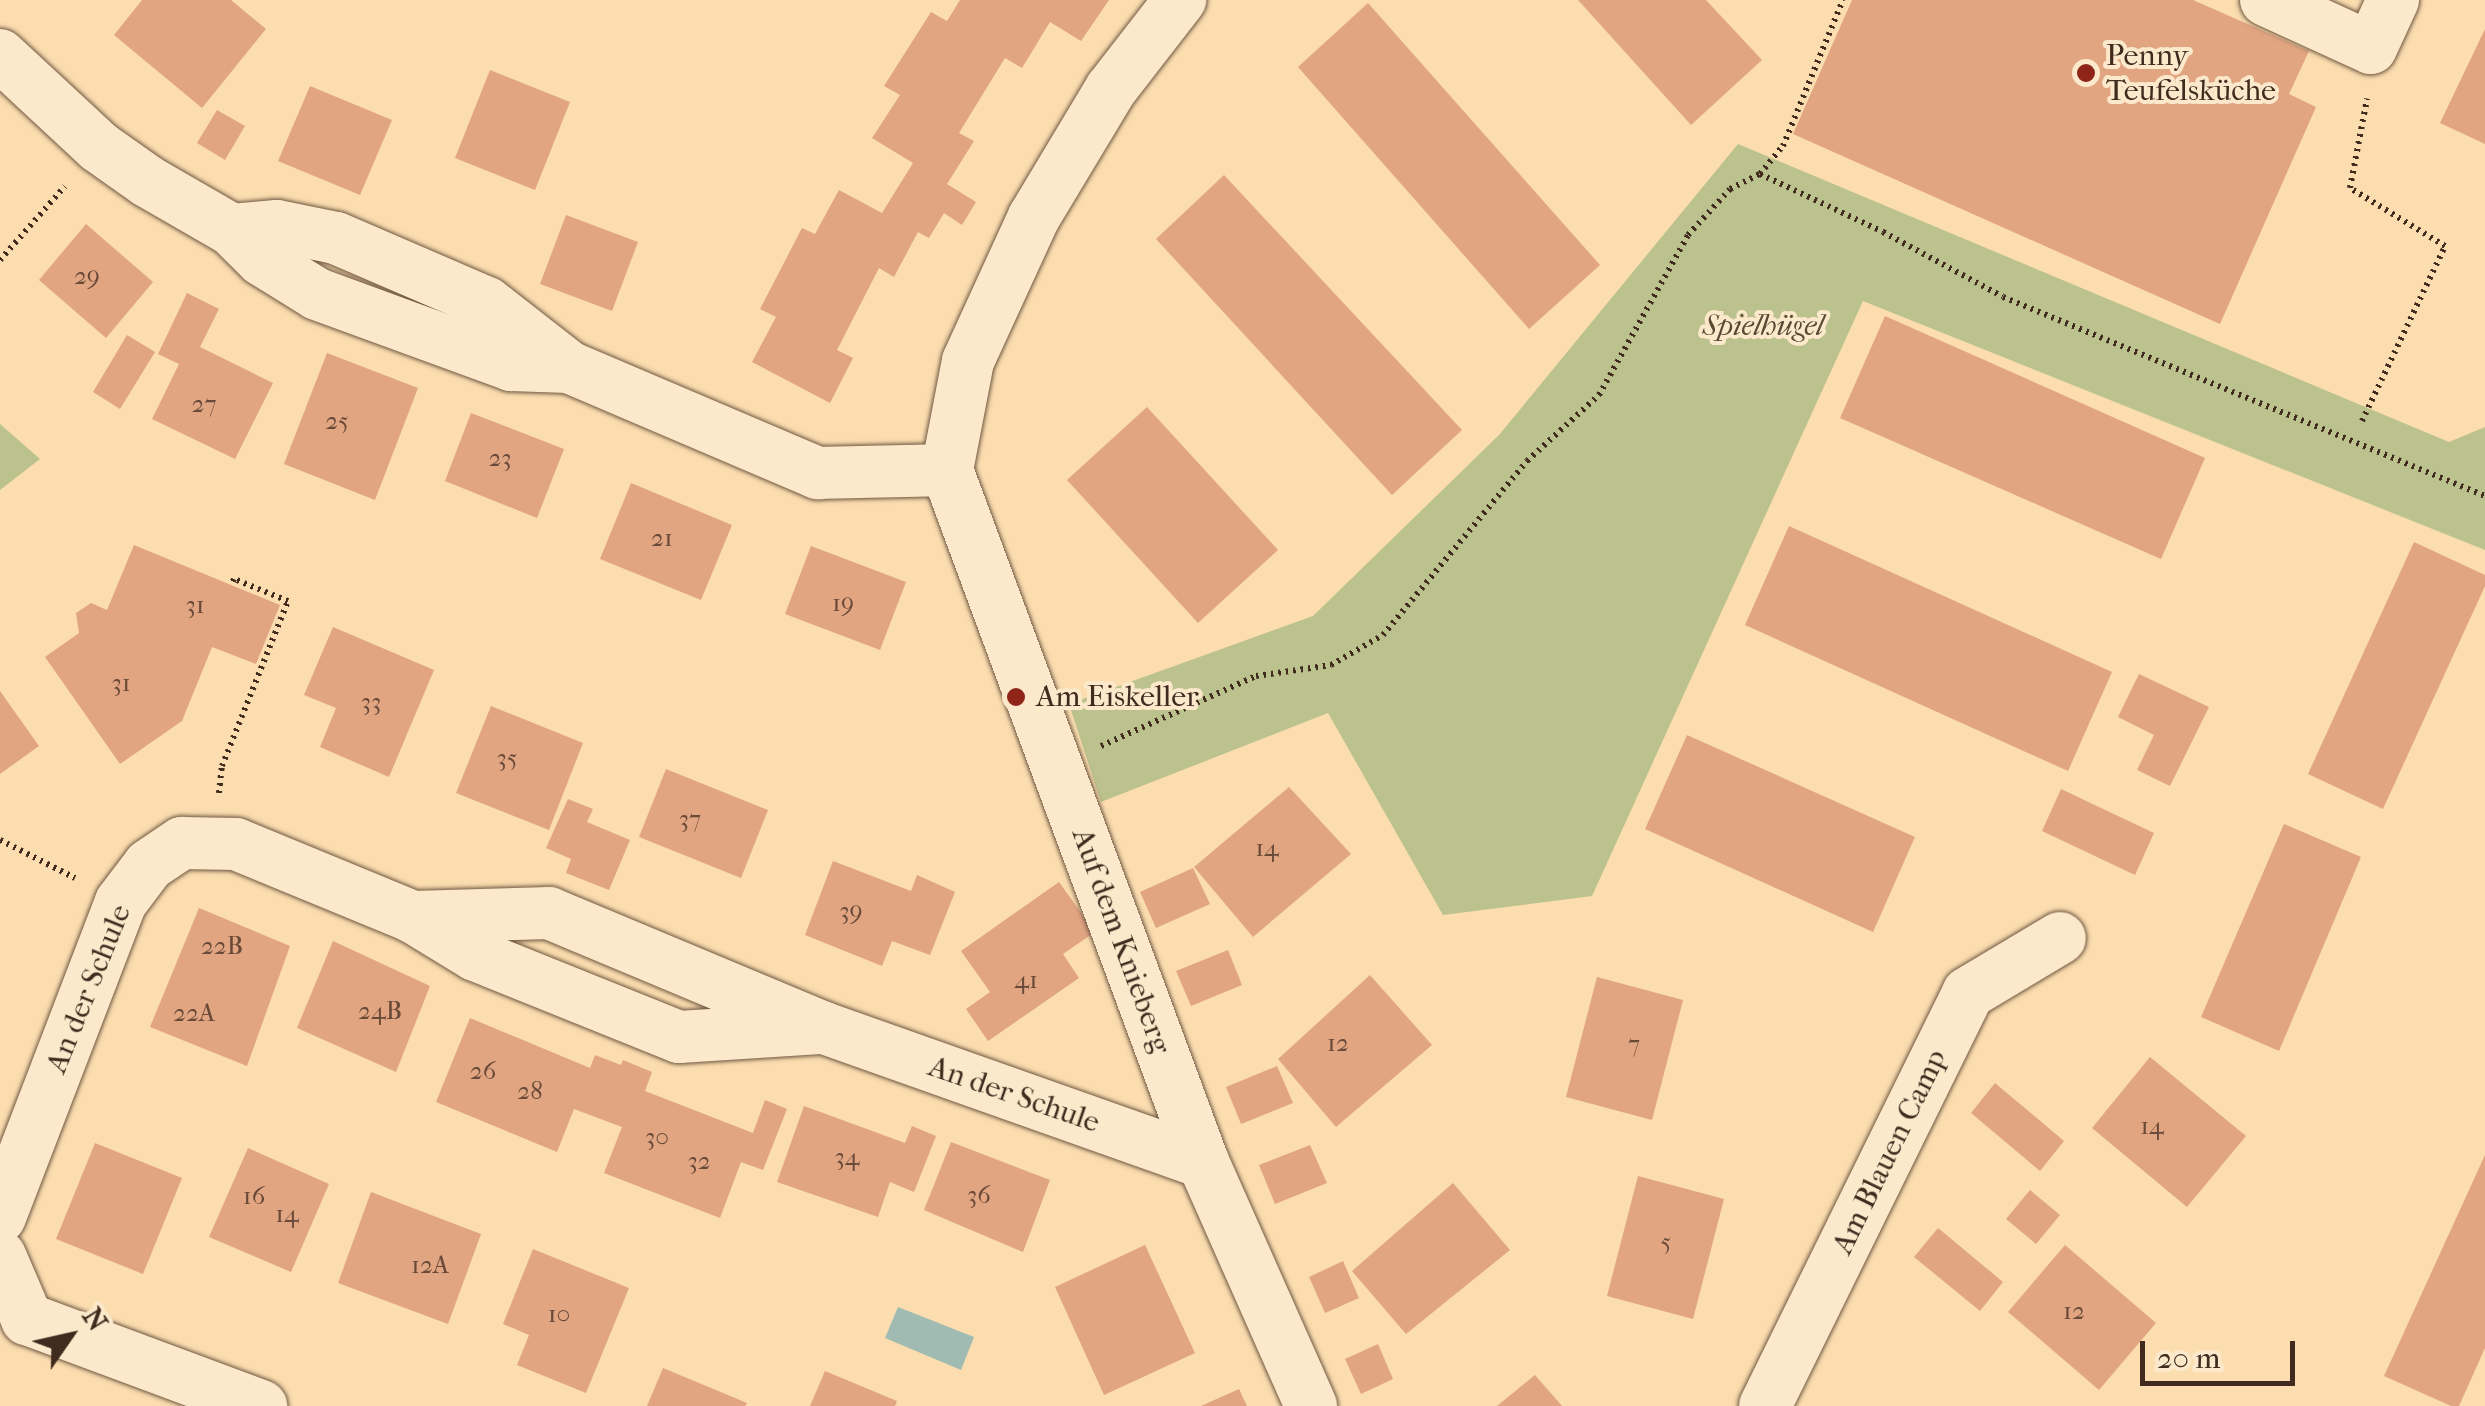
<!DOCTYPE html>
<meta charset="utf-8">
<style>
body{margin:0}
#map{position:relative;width:2485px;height:1406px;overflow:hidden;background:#fbddaf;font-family:"IM FELL French Canon",serif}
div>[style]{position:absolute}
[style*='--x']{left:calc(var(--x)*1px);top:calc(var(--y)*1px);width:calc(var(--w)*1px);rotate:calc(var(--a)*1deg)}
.green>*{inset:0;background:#bcc28d}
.water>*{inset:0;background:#a0bbb1}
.building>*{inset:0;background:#e1a582}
.path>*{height:6px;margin-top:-3px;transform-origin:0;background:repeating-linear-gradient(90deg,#412b1f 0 2.5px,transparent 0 7.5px)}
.roads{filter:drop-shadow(0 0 2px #705843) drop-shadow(0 0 2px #705843)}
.minor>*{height:52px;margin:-26px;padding:0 26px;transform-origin:26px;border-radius:26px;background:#fce9cb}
.dots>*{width:28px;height:28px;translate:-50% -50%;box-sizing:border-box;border:5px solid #fce9cb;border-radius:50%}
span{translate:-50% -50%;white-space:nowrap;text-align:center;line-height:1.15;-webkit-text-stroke:8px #fce9cb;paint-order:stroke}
.number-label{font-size:25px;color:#694a38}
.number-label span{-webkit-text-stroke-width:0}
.poi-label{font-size:30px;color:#412b1f}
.left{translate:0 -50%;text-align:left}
.park-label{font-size:30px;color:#5a4935;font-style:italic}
.street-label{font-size:30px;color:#412b1f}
.north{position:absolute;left:20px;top:1286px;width:100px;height:100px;-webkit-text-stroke:8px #fce9cb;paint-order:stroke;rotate:56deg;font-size:28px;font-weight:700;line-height:40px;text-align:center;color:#412b1f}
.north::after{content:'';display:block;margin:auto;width:35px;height:45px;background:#412b1f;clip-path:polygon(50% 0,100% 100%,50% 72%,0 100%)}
.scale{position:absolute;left:2140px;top:1341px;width:155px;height:45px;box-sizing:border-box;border:5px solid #412b1f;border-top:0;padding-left:12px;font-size:30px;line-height:35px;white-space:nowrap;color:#412b1f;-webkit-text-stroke:8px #fce9cb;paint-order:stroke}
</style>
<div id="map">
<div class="green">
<i style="clip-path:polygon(1738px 144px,2449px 442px,2485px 427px,2485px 550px,1863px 301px,1592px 896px,1443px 915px,1328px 713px,1101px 802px,1069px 704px,1313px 616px,1499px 435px)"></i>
<i style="clip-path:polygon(0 424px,40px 459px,0 490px)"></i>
</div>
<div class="water">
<i style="clip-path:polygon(898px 1307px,974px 1337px,961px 1370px,885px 1338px)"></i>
</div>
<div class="building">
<i style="clip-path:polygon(142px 0,231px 0,266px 29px,202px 108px,114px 35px)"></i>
<i style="clip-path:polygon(960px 0,1109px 0,1081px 41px,1050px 22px,1022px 68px,1005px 58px,959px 133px,974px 141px,947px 184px,976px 202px,962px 225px,944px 213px,929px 238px,918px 232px,894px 277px,879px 268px,837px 350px,853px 358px,830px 403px,752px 362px,776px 317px,760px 309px,802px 228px,815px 234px,839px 190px,882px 213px,913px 163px,872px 138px,900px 95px,884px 86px,931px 12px,947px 21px)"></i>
<i style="clip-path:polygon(1578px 0,1706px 0,1762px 60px,1691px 125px)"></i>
<i style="clip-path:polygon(1852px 0,2193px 0,2309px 51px,2289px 94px,2316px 107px,2220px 324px,1793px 134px)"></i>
<i style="clip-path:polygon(1368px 3px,1600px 265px,1529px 329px,1298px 67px)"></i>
<i style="clip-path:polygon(2485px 29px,2485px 144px,2440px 123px)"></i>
<i style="clip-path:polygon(490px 70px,570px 102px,535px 190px,455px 158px)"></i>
<i style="clip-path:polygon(310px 86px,392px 120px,360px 195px,278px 161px)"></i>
<i style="clip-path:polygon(217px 110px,245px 126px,225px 160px,197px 143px)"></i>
<i style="clip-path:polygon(1224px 175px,1462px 430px,1392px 495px,1156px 239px)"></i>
<i style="clip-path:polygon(566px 215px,638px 242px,612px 311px,540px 284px)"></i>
<i style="clip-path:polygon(86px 224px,153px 282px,106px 338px,39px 280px)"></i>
<i style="clip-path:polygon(187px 293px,219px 309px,200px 347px,273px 383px,235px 459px,152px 419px,179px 364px,158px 354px)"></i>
<i style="clip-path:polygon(1885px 316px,2205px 458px,2161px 559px,1840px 418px)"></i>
<i style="clip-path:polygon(127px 335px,155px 352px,120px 409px,93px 392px)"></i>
<i style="clip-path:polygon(327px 353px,418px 388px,375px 500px,284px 464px)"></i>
<i style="clip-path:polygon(1147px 407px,1278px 550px,1198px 623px,1067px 480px)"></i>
<i style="clip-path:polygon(471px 413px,564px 449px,537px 518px,445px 481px)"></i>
<i style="clip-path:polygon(631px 483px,732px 525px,701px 600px,600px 559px)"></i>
<i style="clip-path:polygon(1789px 526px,2112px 672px,2068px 771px,1745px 625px)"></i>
<i style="clip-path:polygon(2414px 542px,2485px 575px,2485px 586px,2383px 809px,2308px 774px)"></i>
<i style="clip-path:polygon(134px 545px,280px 605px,256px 664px,212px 647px,182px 721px,120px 764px,45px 657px,79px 633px,76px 613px,91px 603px,107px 610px)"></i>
<i style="clip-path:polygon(811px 546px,906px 582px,880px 650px,785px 614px)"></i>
<i style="clip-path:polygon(333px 627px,434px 670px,389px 777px,320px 747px,336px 708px,304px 695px)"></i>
<i style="clip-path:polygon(2139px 674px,2209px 707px,2170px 786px,2137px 770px,2154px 735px,2118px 717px)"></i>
<i style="clip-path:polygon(0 691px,39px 746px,0 774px)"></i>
<i style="clip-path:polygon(491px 706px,583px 743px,549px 830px,456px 793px)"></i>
<i style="clip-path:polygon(1687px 735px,1915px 837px,1873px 932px,1645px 829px)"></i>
<i style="clip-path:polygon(666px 769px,768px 810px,741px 878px,639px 837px)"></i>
<i style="clip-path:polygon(1289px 787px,1351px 854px,1253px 937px,1194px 867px)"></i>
<i style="clip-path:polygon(2061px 789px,2154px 833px,2135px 875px,2042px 831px)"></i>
<i style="clip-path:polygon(568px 799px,593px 809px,587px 822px,630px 840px,609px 890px,566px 873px,571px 859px,546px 848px)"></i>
<i style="clip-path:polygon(2284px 824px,2361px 857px,2279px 1051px,2201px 1017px)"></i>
<i style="clip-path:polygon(833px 861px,911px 891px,917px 875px,955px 892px,930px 955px,892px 941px,882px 966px,805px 935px)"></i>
<i style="clip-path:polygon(1193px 868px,1210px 904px,1156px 928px,1140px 892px)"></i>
<i style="clip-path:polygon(1059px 882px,1095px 932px,1063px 954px,1079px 978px,988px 1041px,966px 1009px,990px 992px,961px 951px)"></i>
<i style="clip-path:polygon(199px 908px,290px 946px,247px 1066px,150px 1027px)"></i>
<i style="clip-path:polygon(333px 941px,430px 986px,396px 1072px,297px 1028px)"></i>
<i style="clip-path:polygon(1228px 950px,1242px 985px,1191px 1006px,1176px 971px)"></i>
<i style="clip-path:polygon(1370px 975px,1432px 1045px,1336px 1127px,1278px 1059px)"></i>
<i style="clip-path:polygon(1597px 977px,1683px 1000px,1652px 1120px,1566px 1097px)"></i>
<i style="clip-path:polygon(470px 1018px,590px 1068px,595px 1055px,621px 1065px,623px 1060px,652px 1072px,645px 1091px,753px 1133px,765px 1100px,787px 1109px,763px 1170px,741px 1162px,720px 1218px,604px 1173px,622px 1127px,574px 1109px,557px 1152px,436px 1102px)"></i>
<i style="clip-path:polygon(2150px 1057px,2246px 1136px,2187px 1207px,2092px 1128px)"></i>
<i style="clip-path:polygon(1277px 1066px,1293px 1103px,1241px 1124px,1226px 1087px)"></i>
<i style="clip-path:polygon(1995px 1083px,2064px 1141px,2040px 1171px,1971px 1113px)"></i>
<i style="clip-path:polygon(804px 1106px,905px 1143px,912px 1126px,936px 1136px,914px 1192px,890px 1182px,878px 1217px,777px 1182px)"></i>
<i style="clip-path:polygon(951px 1142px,1050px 1180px,1023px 1252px,924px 1210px)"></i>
<i style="clip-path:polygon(95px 1143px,182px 1178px,143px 1274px,56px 1239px)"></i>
<i style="clip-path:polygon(1310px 1145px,1327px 1183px,1275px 1204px,1259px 1165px)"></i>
<i style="clip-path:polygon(248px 1148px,329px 1184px,291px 1272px,209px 1237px)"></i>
<i style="clip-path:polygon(2485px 1155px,2485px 1348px,2459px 1406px,2451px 1406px,2384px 1376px)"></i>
<i style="clip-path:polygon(1638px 1176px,1724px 1199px,1693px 1319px,1607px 1296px)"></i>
<i style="clip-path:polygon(1453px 1183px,1510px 1250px,1406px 1334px,1352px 1271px)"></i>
<i style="clip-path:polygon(2030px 1190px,2060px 1215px,2036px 1244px,2006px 1219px)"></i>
<i style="clip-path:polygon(371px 1192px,481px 1234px,448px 1324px,338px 1283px)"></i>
<i style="clip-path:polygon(1938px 1228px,2003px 1282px,1980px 1311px,1914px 1257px)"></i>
<i style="clip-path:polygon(1145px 1245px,1195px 1353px,1104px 1395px,1055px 1287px)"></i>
<i style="clip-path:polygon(2065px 1245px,2156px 1323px,2099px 1390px,2008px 1312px)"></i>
<i style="clip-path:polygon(533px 1249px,629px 1288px,586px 1393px,517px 1365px,529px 1335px,503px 1324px)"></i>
<i style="clip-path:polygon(1343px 1261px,1359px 1298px,1325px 1313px,1309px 1277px)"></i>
<i style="clip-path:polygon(1378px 1344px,1393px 1379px,1361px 1394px,1345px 1359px)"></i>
<i style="clip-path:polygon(663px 1368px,747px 1403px,745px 1406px,647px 1406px)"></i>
<i style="clip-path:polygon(825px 1371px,897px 1401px,895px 1406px,810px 1406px)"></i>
<i style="clip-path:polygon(1535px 1375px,1562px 1406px,1497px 1406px)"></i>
<i style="clip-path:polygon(1239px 1389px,1247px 1406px,1201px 1406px)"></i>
</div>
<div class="path">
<i style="--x:1760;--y:174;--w:36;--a:-51"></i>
<i style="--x:1783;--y:146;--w:158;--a:-67.7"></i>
<i style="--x:0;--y:260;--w:98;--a:-48.7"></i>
<i style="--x:2362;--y:421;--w:194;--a:-64.6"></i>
<i style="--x:2445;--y:246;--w:111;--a:-148.6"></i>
<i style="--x:2350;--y:188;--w:91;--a:-79.2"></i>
<i style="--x:1101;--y:746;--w:170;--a:-24.3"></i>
<i style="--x:1256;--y:676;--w:76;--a:-8.3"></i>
<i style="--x:1331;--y:665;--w:60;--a:-30"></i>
<i style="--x:1383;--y:635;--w:226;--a:-50.4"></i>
<i style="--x:1527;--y:461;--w:98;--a:-42.5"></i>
<i style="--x:1599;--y:395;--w:183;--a:-60.9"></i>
<i style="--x:1688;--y:235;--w:62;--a:-47.6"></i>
<i style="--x:1730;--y:189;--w:34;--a:-27"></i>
<i style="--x:1760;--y:174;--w:136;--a:25.2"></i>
<i style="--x:1883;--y:232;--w:136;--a:28.4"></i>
<i style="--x:2003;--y:297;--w:521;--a:22.43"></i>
<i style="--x:219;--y:793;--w:27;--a:-84"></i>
<i style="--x:222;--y:766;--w:178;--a:-68.2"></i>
<i style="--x:288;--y:601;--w:58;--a:-157.8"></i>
<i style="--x:234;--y:579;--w:7;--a:117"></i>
<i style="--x:0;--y:840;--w:84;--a:26.9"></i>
</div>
<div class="roads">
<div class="minor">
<i style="--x:2266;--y:0;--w:115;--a:24.6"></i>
<i style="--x:2371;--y:48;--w:53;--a:-65.4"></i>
<i style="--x:0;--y:55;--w:135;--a:42.9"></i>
<i style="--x:99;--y:147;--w:59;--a:35.3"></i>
<i style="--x:147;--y:181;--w:98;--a:30"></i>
<i style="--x:232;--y:230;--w:42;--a:45"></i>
<i style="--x:262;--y:260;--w:65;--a:31.7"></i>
<i style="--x:317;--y:294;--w:207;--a:20.1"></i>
<i style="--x:511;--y:365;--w:58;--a:2"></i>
<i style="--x:232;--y:230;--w:45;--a:-5.1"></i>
<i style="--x:277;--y:226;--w:60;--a:11.5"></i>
<i style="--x:336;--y:238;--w:164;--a:23.3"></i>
<i style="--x:487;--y:303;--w:104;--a:38"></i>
<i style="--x:569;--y:367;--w:271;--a:23.1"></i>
<i style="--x:818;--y:473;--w:129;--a:-1.3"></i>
<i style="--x:947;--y:470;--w:738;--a:69.7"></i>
<i style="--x:1203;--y:1162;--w:267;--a:66.1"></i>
<i style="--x:947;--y:470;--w:111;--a:-79.1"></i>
<i style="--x:968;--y:361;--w:158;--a:-65.4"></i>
<i style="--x:1034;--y:217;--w:149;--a:-59"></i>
<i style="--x:1111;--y:89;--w:113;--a:-52.2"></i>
<i style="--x:413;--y:917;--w:136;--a:-1.7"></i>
<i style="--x:549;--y:913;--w:298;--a:22.7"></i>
<i style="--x:824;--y:1028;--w:402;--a:19.5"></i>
<i style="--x:0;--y:1217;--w:337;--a:-69"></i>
<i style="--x:121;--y:902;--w:46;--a:-52.9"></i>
<i style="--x:149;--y:865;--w:40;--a:-34"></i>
<i style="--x:182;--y:843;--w:54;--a:1.1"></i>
<i style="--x:236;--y:844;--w:191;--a:22.4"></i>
<i style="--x:413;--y:917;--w:73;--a:31.5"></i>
<i style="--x:475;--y:955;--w:220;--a:21.9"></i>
<i style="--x:679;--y:1037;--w:145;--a:-3.6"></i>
<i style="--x:0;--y:1256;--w:69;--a:66.8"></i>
<i style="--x:27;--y:1319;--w:250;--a:20.4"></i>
<i style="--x:1765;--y:1406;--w:460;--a:-63.8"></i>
<i style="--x:1968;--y:993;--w:107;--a:-30.9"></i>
</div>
</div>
<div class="dots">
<i style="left:2086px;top:73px;background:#8f2418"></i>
<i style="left:1016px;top:697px;background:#8f2418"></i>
</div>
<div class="number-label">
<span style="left:87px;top:276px">29</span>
<span style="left:204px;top:404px">27</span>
<span style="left:337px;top:421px">25</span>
<span style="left:500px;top:458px">23</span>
<span style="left:662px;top:538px">21</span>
<span style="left:843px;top:603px">19</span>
<span style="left:195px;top:605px">31</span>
<span style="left:121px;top:683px">31</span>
<span style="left:371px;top:702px">33</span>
<span style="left:507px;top:758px">35</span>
<span style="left:690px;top:819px">37</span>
<span style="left:1267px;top:848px">14</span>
<span style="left:851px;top:911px">39</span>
<span style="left:222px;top:946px">22B</span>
<span style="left:1026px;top:980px">41</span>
<span style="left:380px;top:1011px">24B</span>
<span style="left:194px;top:1013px">22A</span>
<span style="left:1338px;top:1043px">12</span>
<span style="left:1634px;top:1044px">7</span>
<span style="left:483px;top:1071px">26</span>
<span style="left:530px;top:1091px">28</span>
<span style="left:2152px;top:1126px">14</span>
<span style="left:657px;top:1137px">30</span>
<span style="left:847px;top:1157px">34</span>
<span style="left:699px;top:1161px">32</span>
<span style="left:979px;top:1195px">36</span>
<span style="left:254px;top:1196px">16</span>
<span style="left:287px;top:1214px">14</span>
<span style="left:1666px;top:1242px">5</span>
<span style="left:430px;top:1265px">12A</span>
<span style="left:2074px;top:1311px">12</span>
<span style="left:559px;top:1314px">10</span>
</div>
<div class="poi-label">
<span class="left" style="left:2106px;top:73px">Penny<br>Teufelsküche</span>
<span class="left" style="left:1036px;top:697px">Am Eiskeller</span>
</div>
<div class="park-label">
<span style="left:1763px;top:326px">Spielhügel</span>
</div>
<div class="street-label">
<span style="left:1121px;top:941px;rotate:70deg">Auf dem Knieberg</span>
<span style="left:89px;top:989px;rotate:-68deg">An der Schule</span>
<span style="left:1014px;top:1095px;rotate:19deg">An der Schule</span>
<span style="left:1890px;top:1152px;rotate:-64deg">Am Blauen Camp</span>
</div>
<div class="north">N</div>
<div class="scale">20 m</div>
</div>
